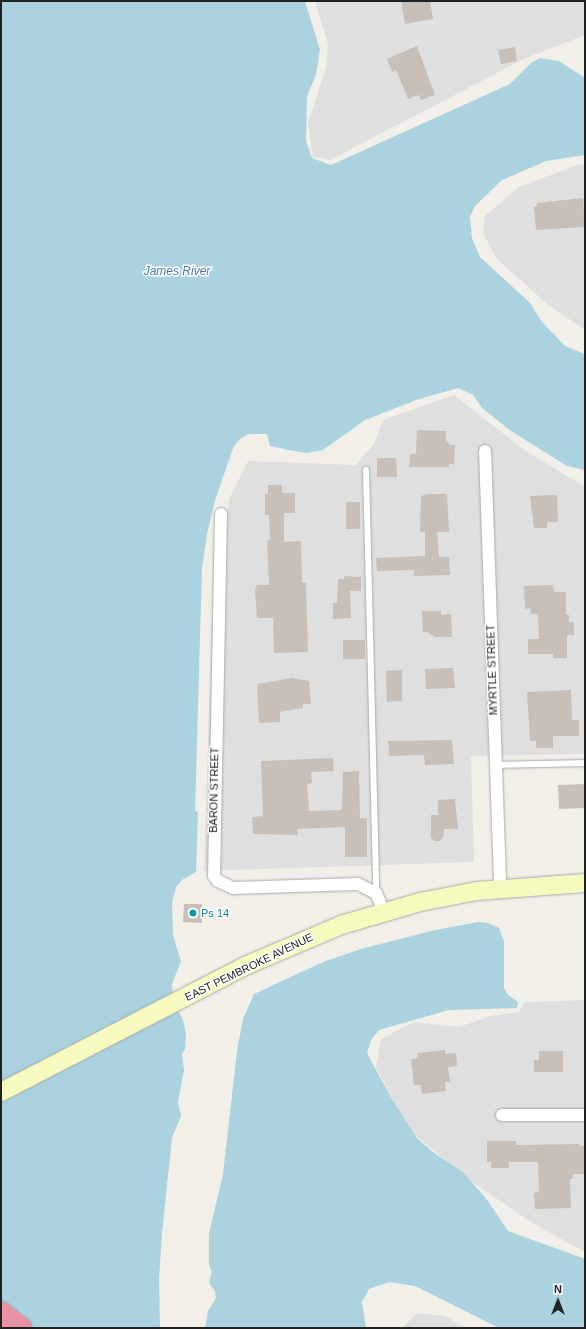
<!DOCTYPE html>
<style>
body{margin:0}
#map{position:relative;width:586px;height:1329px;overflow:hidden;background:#f2efe9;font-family:Arial,sans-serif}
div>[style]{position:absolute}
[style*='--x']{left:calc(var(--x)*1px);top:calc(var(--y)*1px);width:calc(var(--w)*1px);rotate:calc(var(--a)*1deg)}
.residential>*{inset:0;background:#e0dfdf}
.water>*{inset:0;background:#aad3df}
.building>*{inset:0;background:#c7bfb8}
.roads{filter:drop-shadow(0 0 1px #a9a9a9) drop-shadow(0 0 1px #a9a9a9)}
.lane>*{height:6px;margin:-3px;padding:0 3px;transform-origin:3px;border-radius:3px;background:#fff}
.street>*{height:12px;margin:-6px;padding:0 6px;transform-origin:6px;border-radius:6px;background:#fff}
.secondary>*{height:18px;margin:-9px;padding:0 9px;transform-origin:9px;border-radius:9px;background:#f7fabf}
.highway>*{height:22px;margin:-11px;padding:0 11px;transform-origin:11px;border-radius:11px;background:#e892a2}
.dots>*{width:11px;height:11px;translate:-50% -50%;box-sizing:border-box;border:2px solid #fff;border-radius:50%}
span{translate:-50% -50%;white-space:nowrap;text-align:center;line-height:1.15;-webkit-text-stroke:3px #fff;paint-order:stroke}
.street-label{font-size:11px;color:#222}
.culture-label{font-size:11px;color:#0d838f}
.left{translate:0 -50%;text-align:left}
.water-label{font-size:12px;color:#4a7aab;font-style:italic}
.frame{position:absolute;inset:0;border:2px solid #222;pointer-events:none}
.north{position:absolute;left:538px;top:1281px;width:40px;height:40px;-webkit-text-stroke:3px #fff;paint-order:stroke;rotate:0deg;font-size:11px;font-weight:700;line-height:16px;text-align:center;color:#222}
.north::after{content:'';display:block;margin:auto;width:14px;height:18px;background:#222;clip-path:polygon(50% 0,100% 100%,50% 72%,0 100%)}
</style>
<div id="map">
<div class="residential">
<i style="clip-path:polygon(315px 1px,585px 1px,585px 35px,524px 59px,330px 160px,313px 157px,308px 123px,326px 68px,328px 45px)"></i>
<i style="clip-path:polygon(580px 164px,585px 165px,585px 330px,547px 304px,496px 258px,483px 233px,485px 216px,519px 187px)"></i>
<i style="clip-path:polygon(454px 395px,523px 449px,585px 487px,585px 754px,471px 756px,474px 862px,204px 871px,212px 623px,229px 499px,248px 461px,356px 465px,374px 444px,383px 420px)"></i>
<i style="clip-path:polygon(585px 1000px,585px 1252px,534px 1224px,468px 1179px,407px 1128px,376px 1067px,381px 1039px,414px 1022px,459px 1027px,491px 1016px,519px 1012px,525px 1002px)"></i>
<i style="clip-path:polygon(417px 1313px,444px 1316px,467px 1328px,402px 1328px)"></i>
</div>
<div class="water">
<i style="clip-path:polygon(1px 1px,305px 1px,320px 50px,316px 75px,307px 96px,306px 141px,312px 158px,331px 165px,510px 84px,531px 63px,540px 58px,559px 61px,585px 78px,585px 155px,546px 161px,502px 180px,475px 206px,470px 217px,472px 238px,480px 257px,530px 303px,542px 322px,565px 346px,585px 354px,585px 470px,567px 466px,511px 431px,482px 408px,473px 395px,458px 388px,419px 399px,365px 420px,323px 450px,307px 453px,288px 450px,270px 446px,267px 434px,249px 434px,240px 439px,234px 446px,216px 497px,207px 534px,202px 569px,195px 811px,198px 812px,196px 872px,182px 880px,176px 887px,172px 902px,173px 935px,181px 961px,172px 984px,173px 999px,183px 1020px,186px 1033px,185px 1049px,182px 1054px,184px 1070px,178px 1102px,181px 1116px,172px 1138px,162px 1234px,159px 1280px,160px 1328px,1px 1328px)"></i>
<i style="clip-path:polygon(478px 922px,488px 923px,499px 928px,504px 941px,504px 988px,508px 995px,518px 1002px,517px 1008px,449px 1010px,379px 1030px,371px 1040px,367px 1053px,393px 1101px,417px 1138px,434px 1153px,463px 1172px,488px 1201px,508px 1231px,585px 1259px,585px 1328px,499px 1328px,415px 1286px,389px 1282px,369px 1289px,362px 1302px,366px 1328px,205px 1328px,208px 1311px,216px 1298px,215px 1291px,209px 1283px,212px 1272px,209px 1265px,209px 1234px,223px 1174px,237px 1051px,243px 1019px,254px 994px,323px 962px,361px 949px,435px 930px)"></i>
</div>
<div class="building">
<i style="clip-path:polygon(401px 1px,430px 1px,433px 19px,405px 24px)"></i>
<i style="clip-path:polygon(417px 46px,435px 95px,421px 100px,419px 95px,408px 99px,396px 70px,392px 72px,387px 59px)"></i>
<i style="clip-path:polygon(515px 47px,517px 61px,501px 64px,498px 50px)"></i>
<i style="clip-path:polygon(583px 198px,585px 227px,536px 230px,534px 207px,537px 206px,537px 203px)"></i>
<i style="clip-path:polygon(417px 430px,446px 431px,446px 442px,449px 442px,449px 445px,455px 445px,454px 464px,449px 464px,449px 467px,409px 467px,410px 454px,416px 454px)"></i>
<i style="clip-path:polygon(377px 458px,396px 458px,397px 477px,377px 477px)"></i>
<i style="clip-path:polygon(268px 485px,282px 485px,282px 493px,295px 493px,295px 513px,284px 513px,284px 542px,301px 541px,302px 583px,306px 583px,308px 652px,274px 653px,273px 618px,257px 618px,255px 590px,257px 585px,269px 585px,267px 541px,270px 540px,269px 515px,265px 515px,265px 494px,268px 494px)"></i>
<i style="clip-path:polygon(427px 494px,447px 494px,449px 532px,437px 532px,439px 557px,449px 557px,450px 575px,414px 576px,414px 570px,377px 571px,376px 558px,425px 556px,425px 532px,420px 532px,421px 496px)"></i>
<i style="clip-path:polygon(557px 495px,558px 522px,547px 522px,547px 528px,534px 528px,530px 496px)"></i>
<i style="clip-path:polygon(346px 502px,360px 502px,360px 529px,346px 529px)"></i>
<i style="clip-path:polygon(344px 576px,361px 577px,361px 591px,350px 591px,351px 618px,333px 619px,333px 603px,337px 603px,338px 579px,344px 579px)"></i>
<i style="clip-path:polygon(553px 585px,554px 592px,566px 592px,566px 615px,569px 615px,569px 622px,574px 622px,574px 635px,567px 635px,567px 658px,553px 658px,553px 654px,528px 654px,528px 639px,539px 639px,538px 614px,531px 614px,530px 608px,525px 609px,524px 586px)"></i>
<i style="clip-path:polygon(422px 611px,441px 611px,441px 615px,451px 614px,452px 637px,435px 637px,427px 632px,423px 632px)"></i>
<i style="clip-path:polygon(343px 640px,365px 640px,365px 659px,343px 659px)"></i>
<i style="clip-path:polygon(453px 668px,455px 688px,426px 689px,425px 669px)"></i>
<i style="clip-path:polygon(402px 670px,402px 701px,387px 702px,386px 671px)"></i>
<i style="clip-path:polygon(292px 678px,309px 681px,311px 704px,303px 704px,303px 708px,280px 712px,280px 722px,259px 723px,257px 684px)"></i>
<i style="clip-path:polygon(571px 690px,572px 720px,579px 720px,579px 736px,553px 736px,553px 748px,536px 748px,536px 741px,530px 741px,527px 692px)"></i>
<i style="clip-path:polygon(452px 740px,454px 764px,425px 765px,424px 755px,389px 756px,388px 741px)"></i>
<i style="clip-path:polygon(333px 758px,334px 771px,311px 772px,312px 783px,307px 784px,309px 811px,342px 810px,343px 772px,359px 771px,360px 818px,367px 818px,367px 857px,345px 857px,345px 827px,297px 829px,298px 835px,253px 834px,252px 817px,263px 816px,261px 761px)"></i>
<i style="clip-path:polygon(585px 784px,585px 808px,559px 809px,558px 785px)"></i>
<i style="clip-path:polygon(455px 799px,458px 829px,444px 829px,444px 836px,440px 841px,435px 841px,431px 838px,431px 815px,438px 815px,438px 800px)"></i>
<i style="clip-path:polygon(184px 904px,202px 904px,202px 923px,183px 922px)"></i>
<i style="clip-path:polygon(445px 1050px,445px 1054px,456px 1053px,457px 1066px,448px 1067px,450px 1082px,445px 1082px,446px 1091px,422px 1094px,421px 1085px,414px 1085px,411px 1059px,418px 1058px,417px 1053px)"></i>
<i style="clip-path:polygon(539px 1051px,563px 1051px,563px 1072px,534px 1072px,534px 1060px,539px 1060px)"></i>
<i style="clip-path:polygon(487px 1141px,516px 1141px,516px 1145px,579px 1144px,579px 1146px,585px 1146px,584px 1174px,573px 1174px,573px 1179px,570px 1179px,571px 1208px,535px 1209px,534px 1193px,539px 1192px,538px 1162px,509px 1162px,509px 1168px,491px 1168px,491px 1162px,487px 1162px)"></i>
</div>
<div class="roads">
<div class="lane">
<i style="--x:366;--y:470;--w:423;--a:88.6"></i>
<i style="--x:495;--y:765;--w:90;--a:-1.3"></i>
</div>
<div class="street">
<i style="--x:485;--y:451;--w:437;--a:88"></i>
<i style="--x:221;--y:514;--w:362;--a:91.1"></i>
<i style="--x:214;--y:876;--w:6;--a:51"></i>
<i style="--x:218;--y:881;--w:17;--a:25"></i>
<i style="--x:233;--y:888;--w:125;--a:-1.8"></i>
<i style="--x:358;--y:884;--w:20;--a:27"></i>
<i style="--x:376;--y:893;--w:21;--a:67"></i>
<i style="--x:502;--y:1115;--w:83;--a:0"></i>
</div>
<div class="secondary">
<i style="--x:1;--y:1092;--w:275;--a:-27.3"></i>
<i style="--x:245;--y:966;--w:104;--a:-23.1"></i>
<i style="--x:341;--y:925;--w:82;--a:-16.2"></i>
<i style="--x:420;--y:902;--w:58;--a:-10.9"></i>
<i style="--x:477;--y:891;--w:108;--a:-4.2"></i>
</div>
<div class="highway">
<i style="--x:1;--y:1313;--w:25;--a:37"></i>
</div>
</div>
<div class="dots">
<i style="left:193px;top:913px;background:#0f9aa8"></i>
</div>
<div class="street-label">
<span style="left:492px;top:670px;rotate:-92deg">MYRTLE STREET</span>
<span style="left:214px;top:790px;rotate:-89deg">BARON STREET</span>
<span style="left:249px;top:967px;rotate:-26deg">EAST PEMBROKE AVENUE</span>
</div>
<div class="culture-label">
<span class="left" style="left:201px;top:913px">Ps 14</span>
</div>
<div class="water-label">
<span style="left:177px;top:272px">James River</span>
</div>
<div class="frame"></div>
<div class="north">N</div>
</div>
